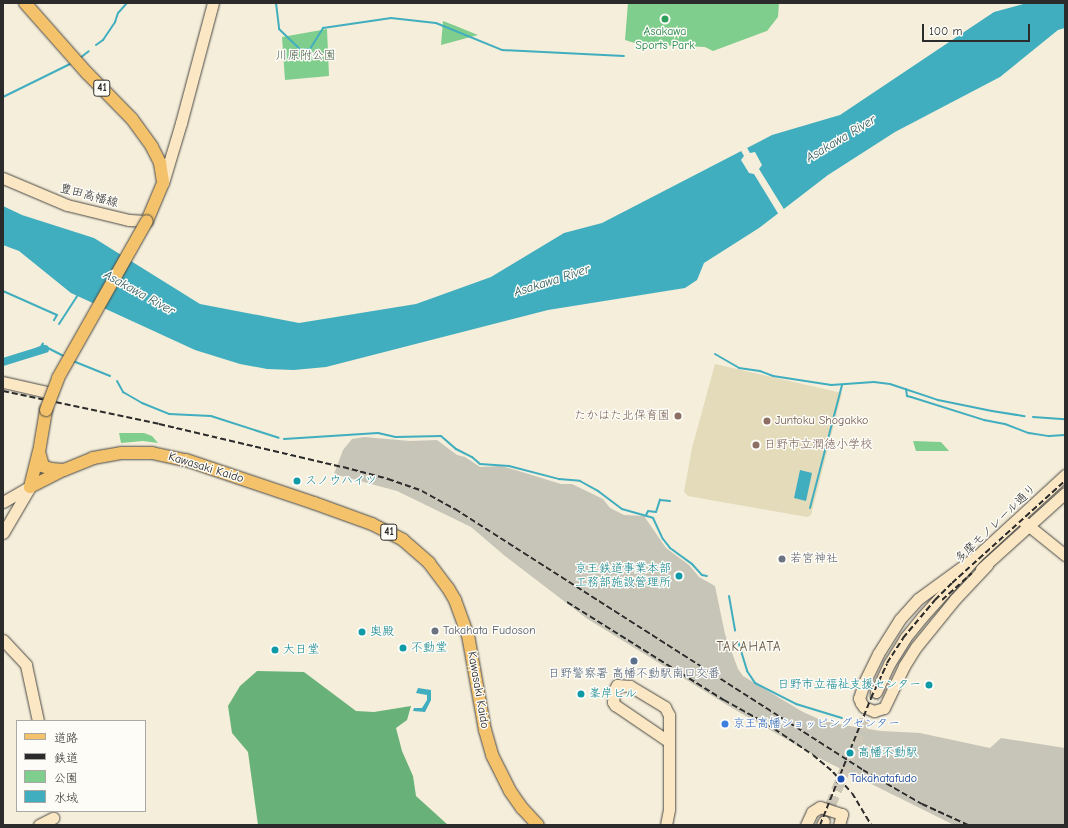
<!DOCTYPE html>
<meta charset="utf-8">
<style>
body{margin:0}
#map{position:relative;width:1068px;height:828px;overflow:hidden;background:#f5eeda;font-family:"Comic Neue","Klee One",sans-serif}
div>[style]{position:absolute}
[style*='--x']{left:calc(var(--x)*1px);top:calc(var(--y)*1px);width:calc(var(--w)*1px);rotate:calc(var(--a)*1deg)}
.built>*{inset:0;background:#e3dbba}
.industrial>*{inset:0;background:#c6c5b8}
.green>*{inset:0;background:#80ce8d}
.forest>*{inset:0;background:#68b178}
.water>*{inset:0;background:#41aebf}
.pier>*{inset:0;background:#f5eeda}
.stream>*{height:2px;margin:-1px;padding:0 1px;transform-origin:1px;border-radius:1px;background:#41aebf}
.canal>*{height:8px;margin:-4px;padding:0 4px;transform-origin:4px;border-radius:4px;background:#41aebf}
.secondary-tunnel>*{height:11px;margin-top:-5.5px;transform-origin:0;background:repeating-linear-gradient(90deg,#cdc7b7 0 11px,transparent 0 16.5px)}
.roads{filter:drop-shadow(0 0 1px #494845) drop-shadow(0 0 1px #494845)}
.secondary>*{height:11px;margin:-5.5px;padding:0 5.5px;transform-origin:5.5px;border-radius:5.5px;background:#fbe7c3}
.primary>*{height:12px;margin:-6px;padding:0 6px;transform-origin:6px;border-radius:6px;background:#f4c26a}
.rail>*{height:2px;margin-top:-1px;transform-origin:0;background:repeating-linear-gradient(90deg,#2b2b2b 0 6px,transparent 0 9px)}
.bridges{filter:drop-shadow(0 0 1px #494845) drop-shadow(0 0 1px #494845)}
.primary-bridge>*{height:12px;margin:-6px;padding:0 6px;transform-origin:6px;border-radius:6px;background:#f4c26a}
.dots>*{width:11px;height:11px;translate:-50% -50%;box-sizing:border-box;border:2px solid #fdfcf7;border-radius:50%}
span{translate:-50% -50%;white-space:nowrap;text-align:center;line-height:1.15;-webkit-text-stroke:3px #fdfcf7;paint-order:stroke}
.shield-label span{padding:1px 3px;background:#fdfcf7;border:1px solid;border-radius:3px;-webkit-text-stroke-width:0}
.shield-label{font-size:11px;color:#2b2b2b;font-weight:700}
.leisure-label{font-size:12px;color:#27864d}
.park-label{font-size:12px;color:#445c48}
.street-label{font-size:12px;color:#2b2b2b}
.education-label{font-size:12px;color:#785e54}
.right{translate:-100% -50%;text-align:right}
.left{translate:0 -50%;text-align:left}
.culture-label{font-size:12px;color:#0d838f}
.worship-label{font-size:12px;color:#5b616d}
.service-label{font-size:12px;color:#4e5e75}
.shop-label{font-size:12px;color:#366cbe}
.transit-label{font-size:12px;color:#164399}
.water-label{font-size:13px;color:#345f66;font-style:italic}
.neighbourhood-label{font-size:13px;color:#685846;letter-spacing:1px}
.frame{position:absolute;inset:0;border:4px solid #2b2b2b;pointer-events:none}
.legend{position:absolute;left:16px;top:720px;width:130px;height:92px;box-sizing:border-box;background:#fdfcf7;border:1px solid #a9a8a5;margin:0;padding:5px 7px;list-style:none;font-size:12px;color:#2b2b2b}
.legend li{display:flex;align-items:center;gap:8px;height:20px}
.legend b{width:20px;border:1px solid #a9a8a5}
.scale{position:absolute;left:922px;top:24px;width:108px;height:18px;box-sizing:border-box;border:2px solid #2b2b2b;border-top:0;padding-left:5px;font-size:12px;line-height:14px;white-space:nowrap;color:#2b2b2b;-webkit-text-stroke:3px #fdfcf7;paint-order:stroke}
</style>
<div id="map">
<div class="built">
<i style="clip-path:polygon(715px 364px,842px 393px,811px 515px,807px 517px,688px 496px,684px 492px,692px 448px)"></i>
</div>
<div class="industrial">
<i style="clip-path:polygon(364px 437px,410px 441px,437px 440px,457px 455px,465px 457px,480px 467px,502px 466px,561px 484px,572px 484px,603px 499px,610px 508px,624px 515px,644px 516px,666px 548px,689px 565px,699px 577px,715px 586px,725px 634px,738px 669px,743px 676px,803px 712px,823px 721px,849px 726px,881px 731px,920px 733px,990px 748px,1001px 738px,1065px 748px,1065px 825px,954px 825px,817px 757px,727px 705px,586px 618px,505px 556px,471px 527px,397px 491px,334px 474px,343px 450px,352px 439px)"></i>
</div>
<div class="green">
<i style="clip-path:polygon(628px 3px,779px 3px,778px 17px,767px 31px,713px 51px,705px 47px,638px 44px,625px 40px)"></i>
<i style="clip-path:polygon(443px 21px,456px 26px,478px 35px,441px 45px)"></i>
<i style="clip-path:polygon(327px 29px,329px 76px,285px 80px,282px 37px)"></i>
<i style="clip-path:polygon(119px 433px,144px 433px,152px 436px,158px 443px,143px 441px,121px 443px)"></i>
<i style="clip-path:polygon(913px 441px,941px 442px,949px 451px,916px 451px)"></i>
</div>
<div class="forest">
<i style="clip-path:polygon(257px 671px,304px 672px,356px 711px,374px 712px,411px 706px,407px 720px,396px 728px,402px 751px,413px 776px,416px 796px,448px 825px,258px 825px,248px 752px,232px 733px,228px 706px,240px 686px)"></i>
</div>
<div class="water">
<i style="clip-path:polygon(1027px 3px,1065px 3px,1065px 28px,1058px 30px,1000px 77px,895px 132px,828px 175px,759px 228px,704px 263px,697px 280px,685px 288px,548px 310px,326px 367px,294px 370px,267px 369px,240px 364px,195px 350px,71px 293px,19px 251px,3px 245px,3px 206px,22px 215px,94px 238px,200px 304px,299px 323px,416px 304px,491px 277px,564px 233px,602px 223px,772px 135px,840px 115px,994px 12px)"></i>
<i style="clip-path:polygon(800px 470px,812px 473px,806px 501px,794px 498px)"></i>
<i style="clip-path:polygon(418px 688px,431px 690px,431px 700px,425px 712px,413px 711px,414px 708px,422px 708px,427px 700px,427px 695px,416px 693px)"></i>
</div>
<div class="pier">
<i style="clip-path:polygon(746px 146px,750px 153px,755px 152px,762px 165px,759px 169px,785px 211px,779px 215px,754px 174px,749px 173px,741px 160px,744px 156px,740px 149px)"></i>
</div>
<div class="stream">
<i style="--x:276;--y:3;--w:26;--a:83"></i>
<i style="--x:279;--y:29;--w:30;--a:44"></i>
<i style="--x:301;--y:50;--w:9;--a:-6"></i>
<i style="--x:310;--y:49;--w:25;--a:-58"></i>
<i style="--x:323;--y:28;--w:69;--a:-8.4"></i>
<i style="--x:391;--y:18;--w:45;--a:6.3"></i>
<i style="--x:436;--y:23;--w:71;--a:22.2"></i>
<i style="--x:502;--y:50;--w:122;--a:2.8"></i>
<i style="--x:96;--y:45;--w:9;--a:-36"></i>
<i style="--x:103;--y:40;--w:22;--a:-56"></i>
<i style="--x:115;--y:22;--w:9;--a:-72"></i>
<i style="--x:118;--y:13;--w:13;--a:-48"></i>
<i style="--x:80;--y:58;--w:11;--a:-38"></i>
<i style="--x:3;--y:97;--w:77;--a:-26.2"></i>
<i style="--x:3;--y:291;--w:59;--a:24"></i>
<i style="--x:57;--y:315;--w:6;--a:121"></i>
<i style="--x:59;--y:324;--w:37;--a:-57"></i>
<i style="--x:42;--y:345;--w:27;--a:27"></i>
<i style="--x:715;--y:354;--w:28;--a:30"></i>
<i style="--x:739;--y:368;--w:21;--a:8"></i>
<i style="--x:760;--y:371;--w:14;--a:21"></i>
<i style="--x:773;--y:376;--w:59;--a:8.8"></i>
<i style="--x:831;--y:385;--w:43;--a:-4"></i>
<i style="--x:874;--y:382;--w:16;--a:7"></i>
<i style="--x:890;--y:384;--w:51;--a:18.4"></i>
<i style="--x:938;--y:400;--w:55;--a:11.5"></i>
<i style="--x:992;--y:411;--w:33;--a:9"></i>
<i style="--x:17;--y:358;--w:26;--a:-25"></i>
<i style="--x:41;--y:347;--w:4;--a:-63"></i>
<i style="--x:73;--y:361;--w:40;--a:22"></i>
<i style="--x:117;--y:381;--w:13;--a:61"></i>
<i style="--x:123;--y:392;--w:22;--a:30"></i>
<i style="--x:142;--y:403;--w:29;--a:22"></i>
<i style="--x:169;--y:414;--w:42;--a:2.7"></i>
<i style="--x:211;--y:416;--w:71;--a:17.9"></i>
<i style="--x:906;--y:389;--w:7;--a:82"></i>
<i style="--x:907;--y:396;--w:4;--a:14"></i>
<i style="--x:911;--y:397;--w:77;--a:17.5"></i>
<i style="--x:984;--y:420;--w:21;--a:11"></i>
<i style="--x:1005;--y:424;--w:26;--a:21"></i>
<i style="--x:1029;--y:433;--w:20;--a:9"></i>
<i style="--x:1049;--y:436;--w:16;--a:-4"></i>
<i style="--x:1033;--y:417;--w:32;--a:4"></i>
<i style="--x:284;--y:439;--w:94;--a:-3.7"></i>
<i style="--x:378;--y:433;--w:18;--a:13"></i>
<i style="--x:396;--y:437;--w:45;--a:-1.3"></i>
<i style="--x:441;--y:436;--w:20;--a:41"></i>
<i style="--x:456;--y:449;--w:18;--a:27"></i>
<i style="--x:472;--y:457;--w:11;--a:41"></i>
<i style="--x:480;--y:464;--w:29;--a:4"></i>
<i style="--x:509;--y:466;--w:52;--a:14.6"></i>
<i style="--x:559;--y:479;--w:21;--a:5"></i>
<i style="--x:580;--y:481;--w:21;--a:29"></i>
<i style="--x:598;--y:491;--w:30;--a:37"></i>
<i style="--x:622;--y:509;--w:32;--a:16"></i>
<i style="--x:653;--y:518;--w:23;--a:65"></i>
<i style="--x:663;--y:539;--w:11;--a:52"></i>
<i style="--x:670;--y:548;--w:27;--a:36"></i>
<i style="--x:692;--y:564;--w:15;--a:48"></i>
<i style="--x:702;--y:575;--w:5;--a:11"></i>
<i style="--x:810;--y:508;--w:127;--a:-75.4"></i>
<i style="--x:646;--y:515;--w:4;--a:-63"></i>
<i style="--x:648;--y:511;--w:8;--a:7"></i>
<i style="--x:656;--y:512;--w:13;--a:-72"></i>
<i style="--x:660;--y:500;--w:10;--a:6"></i>
<i style="--x:729;--y:596;--w:35;--a:80"></i>
<i style="--x:738;--y:641;--w:31;--a:73"></i>
<i style="--x:747;--y:671;--w:14;--a:56"></i>
<i style="--x:755;--y:683;--w:46;--a:27.1"></i>
<i style="--x:796;--y:704;--w:48;--a:16.9"></i>
</div>
<div class="canal">
<i style="--x:3;--y:362;--w:44;--a:-17.2"></i>
</div>
<div class="secondary-tunnel">
<i style="--x:824;--y:821;--w:139;--a:-68"></i>
</div>
<div class="roads">
<div class="secondary">
<i style="--x:3;--y:178;--w:69;--a:22.9"></i>
<i style="--x:67;--y:205;--w:64;--a:13.6"></i>
<i style="--x:129;--y:220;--w:18;--a:3"></i>
<i style="--x:163;--y:183;--w:63;--a:-73.3"></i>
<i style="--x:181;--y:123;--w:124;--a:-75.1"></i>
<i style="--x:3;--y:382;--w:49;--a:12.9"></i>
<i style="--x:3;--y:502;--w:30;--a:-30"></i>
<i style="--x:1024;--y:522;--w:53;--a:38.8"></i>
<i style="--x:3;--y:533;--w:53;--a:-59.6"></i>
<i style="--x:977;--y:556;--w:73;--a:143.9"></i>
<i style="--x:918;--y:599;--w:27;--a:132"></i>
<i style="--x:900;--y:619;--w:41;--a:122.2"></i>
<i style="--x:878;--y:654;--w:32;--a:116"></i>
<i style="--x:864;--y:683;--w:16;--a:108"></i>
<i style="--x:859;--y:698;--w:5;--a:68"></i>
<i style="--x:861;--y:703;--w:5;--a:53"></i>
<i style="--x:864;--y:707;--w:11;--a:22"></i>
<i style="--x:874;--y:711;--w:10;--a:-17"></i>
<i style="--x:884;--y:708;--w:47;--a:-64.5"></i>
<i style="--x:904;--y:666;--w:22;--a:-58"></i>
<i style="--x:916;--y:647;--w:62;--a:-50.9"></i>
<i style="--x:955;--y:599;--w:47;--a:-46.7"></i>
<i style="--x:981;--y:569;--w:113;--a:-42.1"></i>
<i style="--x:3;--y:640;--w:34;--a:47"></i>
<i style="--x:26;--y:665;--w:57;--a:77.9"></i>
<i style="--x:876;--y:692;--w:31;--a:-65"></i>
<i style="--x:889;--y:664;--w:31;--a:-58"></i>
<i style="--x:905;--y:638;--w:27;--a:-51"></i>
<i style="--x:922;--y:617;--w:82;--a:-48"></i>
<i style="--x:977;--y:556;--w:120;--a:-42.6"></i>
<i style="--x:39;--y:825;--w:16;--a:-27"></i>
<i style="--x:666;--y:825;--w:16;--a:-79"></i>
<i style="--x:669;--y:809;--w:94;--a:-90"></i>
<i style="--x:669;--y:715;--w:9;--a:-117"></i>
<i style="--x:665;--y:707;--w:41;--a:-149"></i>
<i style="--x:630;--y:686;--w:13;--a:-176"></i>
<i style="--x:617;--y:685;--w:4;--a:117"></i>
<i style="--x:615;--y:689;--w:13;--a:99"></i>
<i style="--x:613;--y:702;--w:4;--a:56"></i>
<i style="--x:615;--y:705;--w:64;--a:34.2"></i>
<i style="--x:806;--y:825;--w:14;--a:-65"></i>
<i style="--x:812;--y:812;--w:9;--a:-32"></i>
<i style="--x:820;--y:807;--w:23;--a:18"></i>
<i style="--x:842;--y:814;--w:11;--a:105"></i>
<i style="--x:822;--y:825;--w:4;--a:-63"></i>
</div>
<div class="primary">
<i style="--x:25;--y:3;--w:94;--a:48.5"></i>
<i style="--x:87;--y:73;--w:64;--a:45.6"></i>
<i style="--x:132;--y:119;--w:34;--a:54"></i>
<i style="--x:152;--y:147;--w:18;--a:63"></i>
<i style="--x:160;--y:163;--w:20;--a:81"></i>
<i style="--x:163;--y:183;--w:41;--a:112.8"></i>
<i style="--x:39;--y:452;--w:15;--a:74"></i>
<i style="--x:43;--y:466;--w:9;--a:21"></i>
<i style="--x:51;--y:469;--w:13;--a:4"></i>
<i style="--x:30;--y:487;--w:38;--a:-27"></i>
<i style="--x:64;--y:470;--w:31;--a:-22"></i>
<i style="--x:93;--y:458;--w:28;--a:-10"></i>
<i style="--x:121;--y:453;--w:31;--a:0"></i>
<i style="--x:152;--y:453;--w:35;--a:12"></i>
<i style="--x:186;--y:460;--w:135;--a:18.6"></i>
<i style="--x:314;--y:503;--w:62;--a:19.9"></i>
<i style="--x:372;--y:524;--w:35;--a:27"></i>
<i style="--x:403;--y:540;--w:35;--a:41"></i>
<i style="--x:429;--y:563;--w:31;--a:53"></i>
<i style="--x:448;--y:588;--w:14;--a:60"></i>
<i style="--x:455;--y:600;--w:37;--a:70"></i>
<i style="--x:468;--y:635;--w:97;--a:79.9"></i>
<i style="--x:485;--y:730;--w:26;--a:74"></i>
<i style="--x:492;--y:755;--w:40;--a:63.4"></i>
<i style="--x:510;--y:791;--w:21;--a:55"></i>
<i style="--x:522;--y:808;--w:23;--a:47"></i>
<i style="--x:30;--y:487;--w:36;--a:-76"></i>
<i style="--x:39;--y:452;--w:43;--a:-80.5"></i>
</div>
</div>
<div class="rail">
<i style="--x:3;--y:391;--w:159;--a:11.9"></i>
<i style="--x:159;--y:424;--w:189;--a:13.2"></i>
<i style="--x:343;--y:467;--w:47;--a:14.9"></i>
<i style="--x:388;--y:479;--w:36;--a:19"></i>
<i style="--x:422;--y:491;--w:38;--a:29"></i>
<i style="--x:455;--y:509;--w:484;--a:32.6"></i>
<i style="--x:863;--y:770;--w:68;--a:30"></i>
<i style="--x:922;--y:804;--w:51;--a:24.5"></i>
<i style="--x:942;--y:600;--w:40;--a:-42"></i>
<i style="--x:567;--y:602;--w:185;--a:32"></i>
<i style="--x:724;--y:700;--w:49;--a:29.2"></i>
<i style="--x:767;--y:724;--w:55;--a:34"></i>
<i style="--x:813;--y:755;--w:26;--a:40"></i>
<i style="--x:833;--y:772;--w:28;--a:48"></i>
<i style="--x:852;--y:793;--w:37;--a:59"></i>
<i style="--x:820;--y:825;--w:137;--a:-68.1"></i>
<i style="--x:871;--y:698;--w:38;--a:-65"></i>
<i style="--x:887;--y:663;--w:30;--a:-57"></i>
<i style="--x:903;--y:638;--w:50;--a:-49.9"></i>
<i style="--x:935;--y:600;--w:24;--a:-45"></i>
<i style="--x:952;--y:583;--w:152;--a:-42.1"></i>
</div>
<div class="bridges">
<div class="primary-bridge">
<i style="--x:46;--y:410;--w:34;--a:-69"></i>
<i style="--x:58;--y:378;--w:180;--a:-60.5"></i>
</div>
</div>
<div class="dots">
<i style="left:665px;top:19px;background:#2e9e5b"></i>
<i style="left:678px;top:416px;background:#8d6e63"></i>
<i style="left:767px;top:421px;background:#8d6e63"></i>
<i style="left:756px;top:445px;background:#8d6e63"></i>
<i style="left:297px;top:481px;background:#0f9aa8"></i>
<i style="left:782px;top:559px;background:#6b7280"></i>
<i style="left:679px;top:576px;background:#0f9aa8"></i>
<i style="left:435px;top:631px;background:#6b7280"></i>
<i style="left:362px;top:632px;background:#0f9aa8"></i>
<i style="left:403px;top:648px;background:#0f9aa8"></i>
<i style="left:275px;top:650px;background:#0f9aa8"></i>
<i style="left:634px;top:661px;background:#5c6f8a"></i>
<i style="left:929px;top:685px;background:#0f9aa8"></i>
<i style="left:581px;top:694px;background:#0f9aa8"></i>
<i style="left:725px;top:724px;background:#3f7fe0"></i>
<i style="left:850px;top:753px;background:#0f9aa8"></i>
<i style="left:841px;top:779px;background:#1a4fb4"></i>
</div>
<div class="shield-label">
<span style="left:102px;top:88px">41</span>
<span style="left:389px;top:532px">41</span>
</div>
<div class="leisure-label">
<span style="left:665px;top:39px">Asakawa<br>Sports Park</span>
</div>
<div class="park-label">
<span style="left:306px;top:56px">川原附公園</span>
</div>
<div class="street-label">
<span style="left:89px;top:196px;rotate:15deg">豊田高幡線</span>
<span style="left:206px;top:468px;rotate:17deg">Kawasaki Kaido</span>
<span style="left:996px;top:524px;rotate:-44deg">多摩モノレール通り</span>
<span style="left:478px;top:690px;rotate:80deg">Kawasaki Kaido</span>
</div>
<div class="education-label">
<span class="right" style="left:670px;top:416px">たかはた北保育園</span>
<span class="left" style="left:775px;top:421px">Juntoku Shogakko</span>
<span class="left" style="left:764px;top:445px">日野市立潤徳小学校</span>
</div>
<div class="culture-label">
<span class="left" style="left:305px;top:481px">スノウハイツ</span>
<span class="right" style="left:671px;top:576px">京王鉄道事業本部<br>工務部施設管理所</span>
<span class="left" style="left:370px;top:632px">奥殿</span>
<span class="left" style="left:411px;top:648px">不動堂</span>
<span class="left" style="left:283px;top:650px">大日堂</span>
<span class="right" style="left:921px;top:685px">日野市立福祉支援センター</span>
<span class="left" style="left:589px;top:694px">峯岸ビル</span>
<span class="left" style="left:858px;top:753px">高幡不動駅</span>
</div>
<div class="worship-label">
<span class="left" style="left:790px;top:559px">若宮神社</span>
<span class="left" style="left:443px;top:631px">Takahata Fudoson</span>
</div>
<div class="service-label">
<span style="left:634px;top:674px">日野警察署 高幡不動駅南口交番</span>
</div>
<div class="shop-label">
<span class="left" style="left:733px;top:724px">京王高幡ショッピングセンター</span>
</div>
<div class="transit-label">
<span class="left" style="left:850px;top:779px">Takahatafudo</span>
</div>
<div class="water-label">
<span style="left:841px;top:139px;rotate:-31deg">Asakawa River</span>
<span style="left:552px;top:281px;rotate:-18deg">Asakawa River</span>
<span style="left:139px;top:293px;rotate:29deg">Asakawa River</span>
</div>
<div class="neighbourhood-label">
<span style="left:749px;top:647px">TAKAHATA</span>
</div>
<div class="frame"></div>
<ul class="legend">
<li><b style="height:5px;background:#f4c26a"></b>道路</li>
<li><b style="height:5px;background:#2b2b2b"></b>鉄道</li>
<li><b style="height:11px;background:#80ce8d"></b>公園</li>
<li><b style="height:11px;background:#41aebf"></b>水域</li>
</ul>
<div class="scale">100 m</div>
</div>
